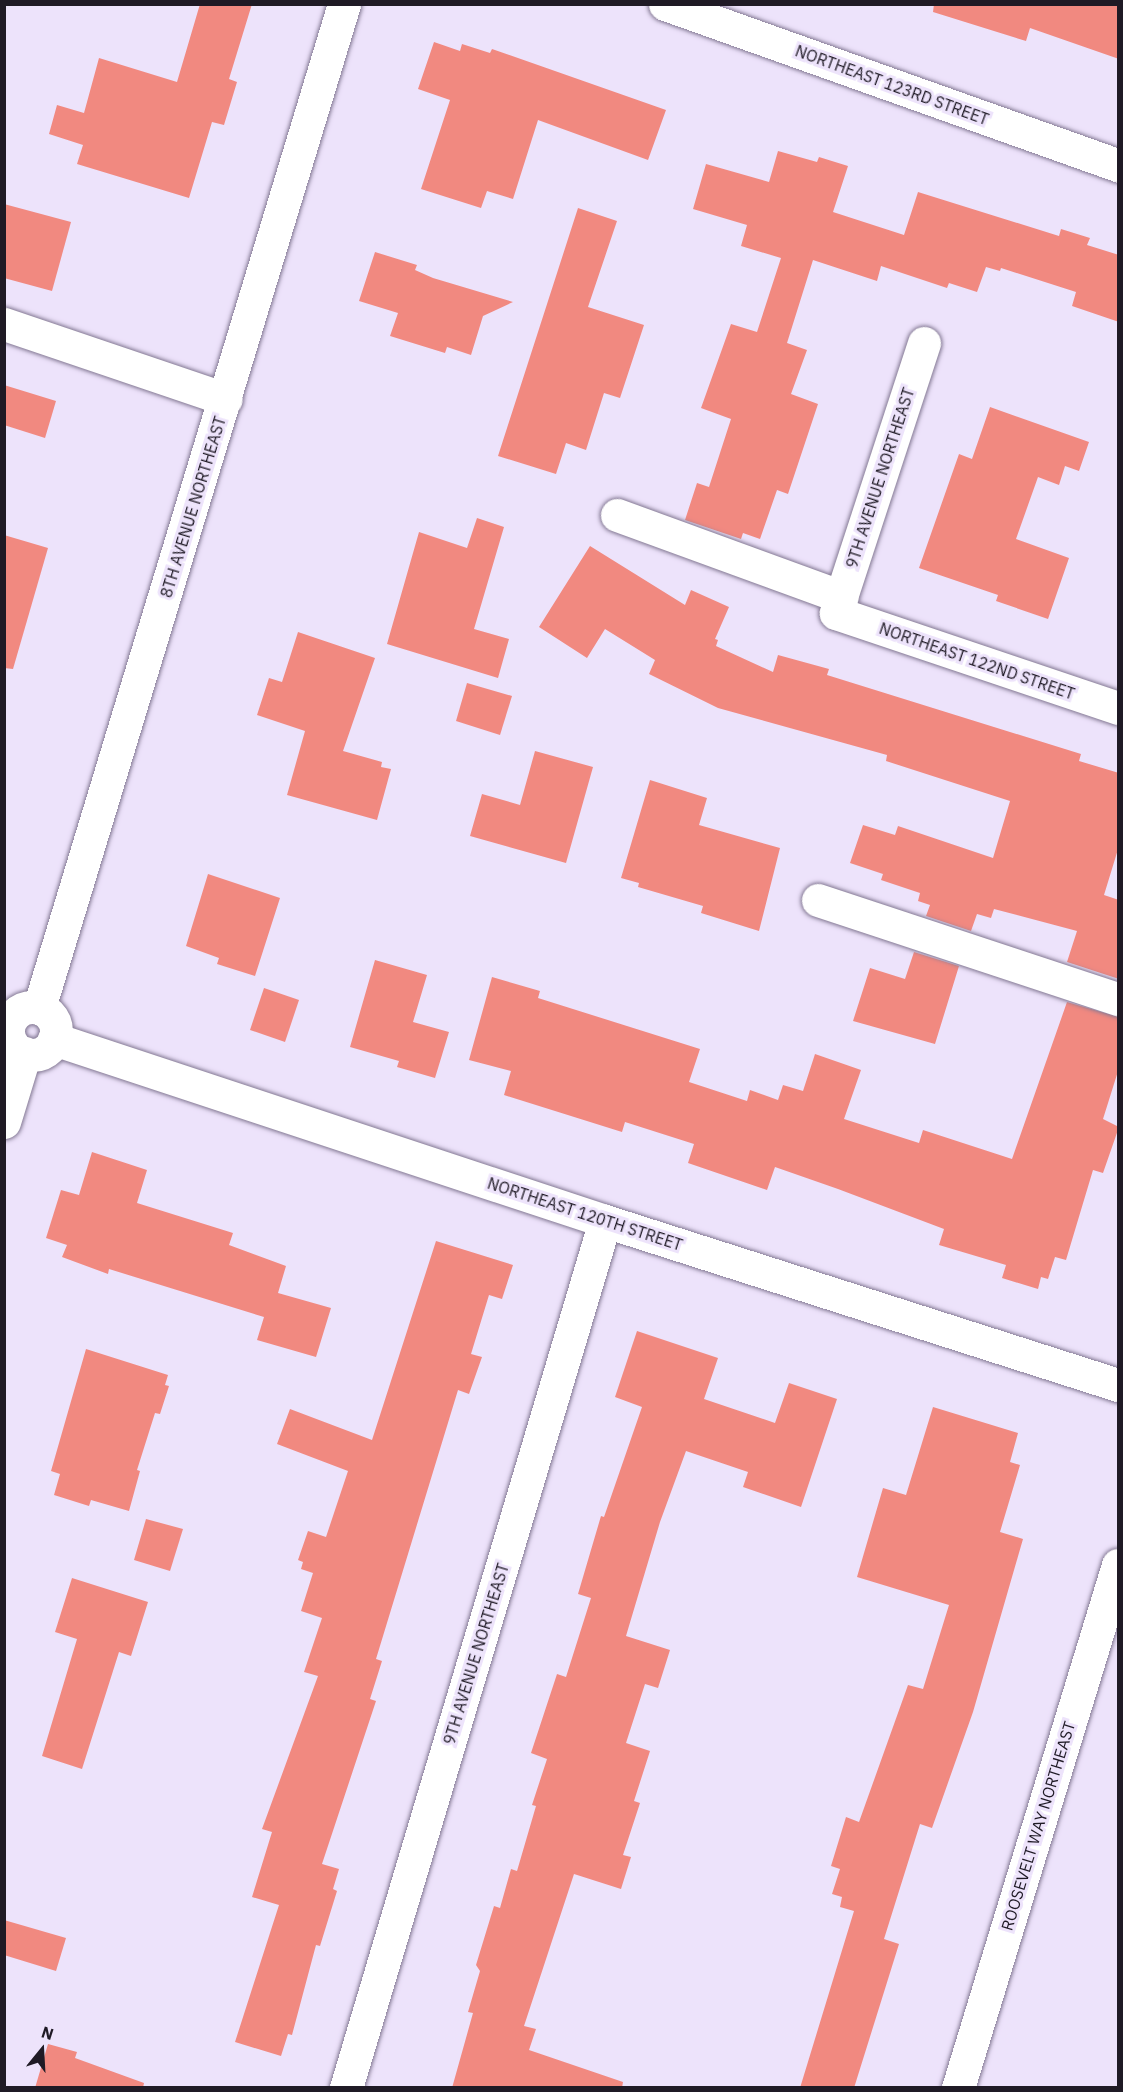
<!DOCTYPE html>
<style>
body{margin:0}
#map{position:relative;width:1123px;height:2092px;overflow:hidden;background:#ede3fb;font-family:"IBM Plex Sans",sans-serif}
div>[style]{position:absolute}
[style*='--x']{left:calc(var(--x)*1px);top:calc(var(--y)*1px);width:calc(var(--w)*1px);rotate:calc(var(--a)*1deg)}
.building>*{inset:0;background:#f18980}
.roads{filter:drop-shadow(0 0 2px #837893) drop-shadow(0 0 2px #837893)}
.minor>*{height:33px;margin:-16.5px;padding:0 16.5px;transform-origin:16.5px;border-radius:16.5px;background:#fff}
.minor>.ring{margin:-16.5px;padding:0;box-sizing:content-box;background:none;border:33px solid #fff;border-radius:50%}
span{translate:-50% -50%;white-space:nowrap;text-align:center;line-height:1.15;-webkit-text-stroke:6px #ede3fb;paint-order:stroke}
.street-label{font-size:16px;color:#1f1a25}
.frame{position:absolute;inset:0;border:6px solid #1f1a25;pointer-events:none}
.north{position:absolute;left:12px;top:2020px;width:60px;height:60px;-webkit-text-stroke:4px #ede3fb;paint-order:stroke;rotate:18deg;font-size:16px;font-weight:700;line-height:24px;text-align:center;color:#1f1a25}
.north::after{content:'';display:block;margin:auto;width:21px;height:27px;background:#1f1a25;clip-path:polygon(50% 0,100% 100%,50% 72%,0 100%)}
</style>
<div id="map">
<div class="building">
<i style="clip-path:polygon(200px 4px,252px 4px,229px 79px,237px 82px,224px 125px,212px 122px,189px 198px,77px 164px,83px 145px,49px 134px,57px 105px,84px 113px,99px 58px,177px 82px)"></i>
<i style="clip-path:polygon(934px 4px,1119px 4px,1119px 59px,1030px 28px,1026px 41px,933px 12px)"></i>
<i style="clip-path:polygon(434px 42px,460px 51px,462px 44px,490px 53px,492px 49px,666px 110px,648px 160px,538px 120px,513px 199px,487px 191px,481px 208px,421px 189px,450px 100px,418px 89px)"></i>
<i style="clip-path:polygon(778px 151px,817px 162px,819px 157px,848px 166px,833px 212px,904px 235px,918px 192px,1059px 236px,1061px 229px,1090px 238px,1087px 245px,1119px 255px,1119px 322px,1072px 306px,1076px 292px,1001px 268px,1000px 271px,986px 267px,977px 292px,949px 283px,947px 288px,881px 266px,877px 281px,813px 260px,787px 343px,807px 350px,791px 394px,818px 404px,788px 494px,777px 490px,760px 539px,743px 533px,741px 539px,685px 520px,697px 483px,709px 487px,731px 419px,701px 408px,731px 324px,757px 332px,781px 258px,741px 246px,747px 225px,693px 209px,706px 164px,769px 182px)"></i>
<i style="clip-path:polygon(4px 204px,71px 222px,52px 291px,4px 278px)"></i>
<i style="clip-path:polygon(578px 208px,617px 221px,588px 307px,644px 325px,620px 398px,604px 393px,586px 450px,566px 443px,556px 474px,498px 456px)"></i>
<i style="clip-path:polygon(375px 252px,417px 265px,415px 270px,433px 278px,513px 302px,483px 316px,471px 355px,447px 347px,445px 353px,390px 336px,398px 313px,359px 301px)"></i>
<i style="clip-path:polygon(4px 385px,56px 401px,45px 438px,4px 425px)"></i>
<i style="clip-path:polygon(990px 407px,1089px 442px,1079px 471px,1065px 466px,1059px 485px,1038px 477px,1016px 539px,1069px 558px,1048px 619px,996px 601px,998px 595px,919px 568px,959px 454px,972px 459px)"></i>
<i style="clip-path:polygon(477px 518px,504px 527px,474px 629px,509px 639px,498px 678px,387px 644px,419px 532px,467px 548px)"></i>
<i style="clip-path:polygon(4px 535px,48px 548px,13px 669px,4px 668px)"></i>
<i style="clip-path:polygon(590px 546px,685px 605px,691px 590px,729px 607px,715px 639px,718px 640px,716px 646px,773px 672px,778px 655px,829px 669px,827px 675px,1081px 754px,1079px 761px,1119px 773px,1119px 846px,1104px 895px,1119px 900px,1119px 979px,1067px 962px,1077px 931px,994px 909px,991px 918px,977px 914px,971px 931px,926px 916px,930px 905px,918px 901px,920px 893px,881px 880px,883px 874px,850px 863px,863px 825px,895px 835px,898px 826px,993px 858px,1010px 801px,886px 761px,887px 755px,718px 708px,649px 674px,655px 660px,605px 629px,587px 658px,539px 627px)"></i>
<i style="clip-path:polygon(298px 632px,375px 658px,343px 751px,382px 762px,381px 767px,391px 769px,377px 820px,287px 795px,305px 731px,257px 715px,269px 678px,282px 682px)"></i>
<i style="clip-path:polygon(467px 683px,512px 696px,500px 735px,456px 721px)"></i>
<i style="clip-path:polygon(535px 751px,593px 767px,566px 863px,470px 836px,482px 794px,520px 805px)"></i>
<i style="clip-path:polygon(650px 780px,707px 798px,699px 825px,780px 848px,759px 931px,701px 913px,703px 906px,638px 887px,639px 883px,621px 878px)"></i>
<i style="clip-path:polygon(208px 874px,280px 898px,255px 976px,217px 964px,219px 958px,186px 946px)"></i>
<i style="clip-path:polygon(914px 952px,959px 966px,935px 1044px,853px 1021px,870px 968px,905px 979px)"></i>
<i style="clip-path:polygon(375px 960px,427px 975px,413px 1022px,449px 1032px,435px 1078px,397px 1067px,399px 1061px,350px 1047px)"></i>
<i style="clip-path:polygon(492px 977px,540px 991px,538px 998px,700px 1049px,689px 1082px,747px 1101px,750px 1090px,778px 1100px,783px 1085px,803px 1091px,815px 1054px,861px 1070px,844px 1119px,919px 1143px,923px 1130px,1012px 1159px,1067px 1002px,1119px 1017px,1119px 1068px,1103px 1119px,1119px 1127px,1103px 1173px,1093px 1170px,1066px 1260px,1055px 1257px,1048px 1279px,1041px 1277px,1038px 1289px,1002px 1278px,1006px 1265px,939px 1245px,944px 1229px,838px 1189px,775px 1167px,767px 1190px,688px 1163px,694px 1144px,625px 1122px,622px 1132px,504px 1095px,511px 1071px,469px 1060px)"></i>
<i style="clip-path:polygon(264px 988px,299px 1000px,285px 1042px,250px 1030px)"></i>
<i style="clip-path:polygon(92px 1152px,147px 1170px,137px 1203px,233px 1233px,229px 1245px,286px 1266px,278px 1293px,331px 1308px,316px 1357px,257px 1340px,264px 1317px,109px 1269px,108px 1274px,62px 1257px,67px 1245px,46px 1238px,61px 1190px,79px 1195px)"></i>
<i style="clip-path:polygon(436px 1241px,513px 1265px,502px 1299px,489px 1295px,471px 1354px,482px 1357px,469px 1394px,458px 1390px,376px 1659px,382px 1661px,370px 1699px,376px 1701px,322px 1864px,339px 1869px,333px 1889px,337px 1891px,320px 1946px,316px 1945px,292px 2035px,288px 2034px,281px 2056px,235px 2042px,279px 1905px,252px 1897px,272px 1832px,262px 1829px,318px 1676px,304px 1672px,322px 1618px,301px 1611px,313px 1573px,301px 1569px,303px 1562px,298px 1560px,308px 1531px,326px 1537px,348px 1471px,277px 1444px,290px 1409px,372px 1440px)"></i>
<i style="clip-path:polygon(637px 1331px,718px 1358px,704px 1399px,775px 1423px,789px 1383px,837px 1399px,801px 1507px,743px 1487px,748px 1472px,686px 1451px,660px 1522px,626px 1636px,670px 1650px,658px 1688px,645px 1684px,626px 1743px,650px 1751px,634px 1801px,640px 1803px,623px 1855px,631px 1857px,621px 1889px,574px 1874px,524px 2026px,536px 2029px,529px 2050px,623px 2082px,622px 2088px,452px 2088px,473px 2013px,468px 2012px,480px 1971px,476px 1965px,494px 1906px,500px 1908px,511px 1869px,517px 1871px,536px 1806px,532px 1805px,547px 1759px,531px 1753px,557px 1674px,566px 1677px,591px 1598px,578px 1594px,601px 1516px,604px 1517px,642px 1407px,615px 1397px)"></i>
<i style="clip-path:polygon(86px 1349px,168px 1375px,165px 1385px,169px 1386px,160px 1414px,155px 1413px,137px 1470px,140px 1471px,129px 1511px,91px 1500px,89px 1506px,54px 1495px,60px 1474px,51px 1471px)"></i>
<i style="clip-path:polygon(933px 1407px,1018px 1433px,1010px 1462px,1020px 1465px,1000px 1532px,1023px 1539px,973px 1712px,932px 1828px,920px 1824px,884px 1939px,899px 1944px,854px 2088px,800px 2088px,854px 1911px,840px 1907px,842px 1897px,832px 1894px,840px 1869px,831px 1866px,846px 1817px,859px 1822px,908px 1685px,923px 1689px,949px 1605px,857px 1577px,883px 1488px,906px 1495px)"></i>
<i style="clip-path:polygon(146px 1519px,183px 1529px,170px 1571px,134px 1560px)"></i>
<i style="clip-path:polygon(72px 1578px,148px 1602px,131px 1656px,119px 1652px,82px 1769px,42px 1756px,77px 1639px,55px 1632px)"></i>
<i style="clip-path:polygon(4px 1920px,66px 1938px,56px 1971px,4px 1955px)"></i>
<i style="clip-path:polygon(48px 2044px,77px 2052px,75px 2058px,144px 2083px,143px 2088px,35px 2088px)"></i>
</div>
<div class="roads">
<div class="minor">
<i style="--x:665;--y:4;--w:481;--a:19.6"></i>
<i style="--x:4;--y:324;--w:234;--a:18.7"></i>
<i style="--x:924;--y:343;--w:284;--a:108.1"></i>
<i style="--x:836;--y:613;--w:298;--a:18.6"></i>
<i style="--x:617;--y:515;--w:239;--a:20"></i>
<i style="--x:818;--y:900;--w:316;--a:18.3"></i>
<i class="ring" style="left:8px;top:1007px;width:15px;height:15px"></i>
<i style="--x:39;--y:1008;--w:1049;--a:-73.1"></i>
<i style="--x:54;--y:1039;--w:580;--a:18.28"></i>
<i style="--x:605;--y:1221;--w:539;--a:17.73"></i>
<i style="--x:4;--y:1122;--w:72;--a:-73.1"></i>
<i style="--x:346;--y:2088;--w:905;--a:-73.37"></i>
<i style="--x:958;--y:2088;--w:547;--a:-72.99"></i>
</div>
</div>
<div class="street-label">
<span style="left:892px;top:85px;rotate:20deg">NORTHEAST 123RD STREET</span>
<span style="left:880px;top:478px;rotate:-72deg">9TH AVENUE NORTHEAST</span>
<span style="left:193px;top:507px;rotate:-73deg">8TH AVENUE NORTHEAST</span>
<span style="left:977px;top:661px;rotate:19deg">NORTHEAST 122ND STREET</span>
<span style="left:585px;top:1214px;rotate:18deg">NORTHEAST 120TH STREET</span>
<span style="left:476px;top:1654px;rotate:-73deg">9TH AVENUE NORTHEAST</span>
<span style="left:1038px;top:1826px;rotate:-73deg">ROOSEVELT WAY NORTHEAST</span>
</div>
<div class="frame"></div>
<div class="north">N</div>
</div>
